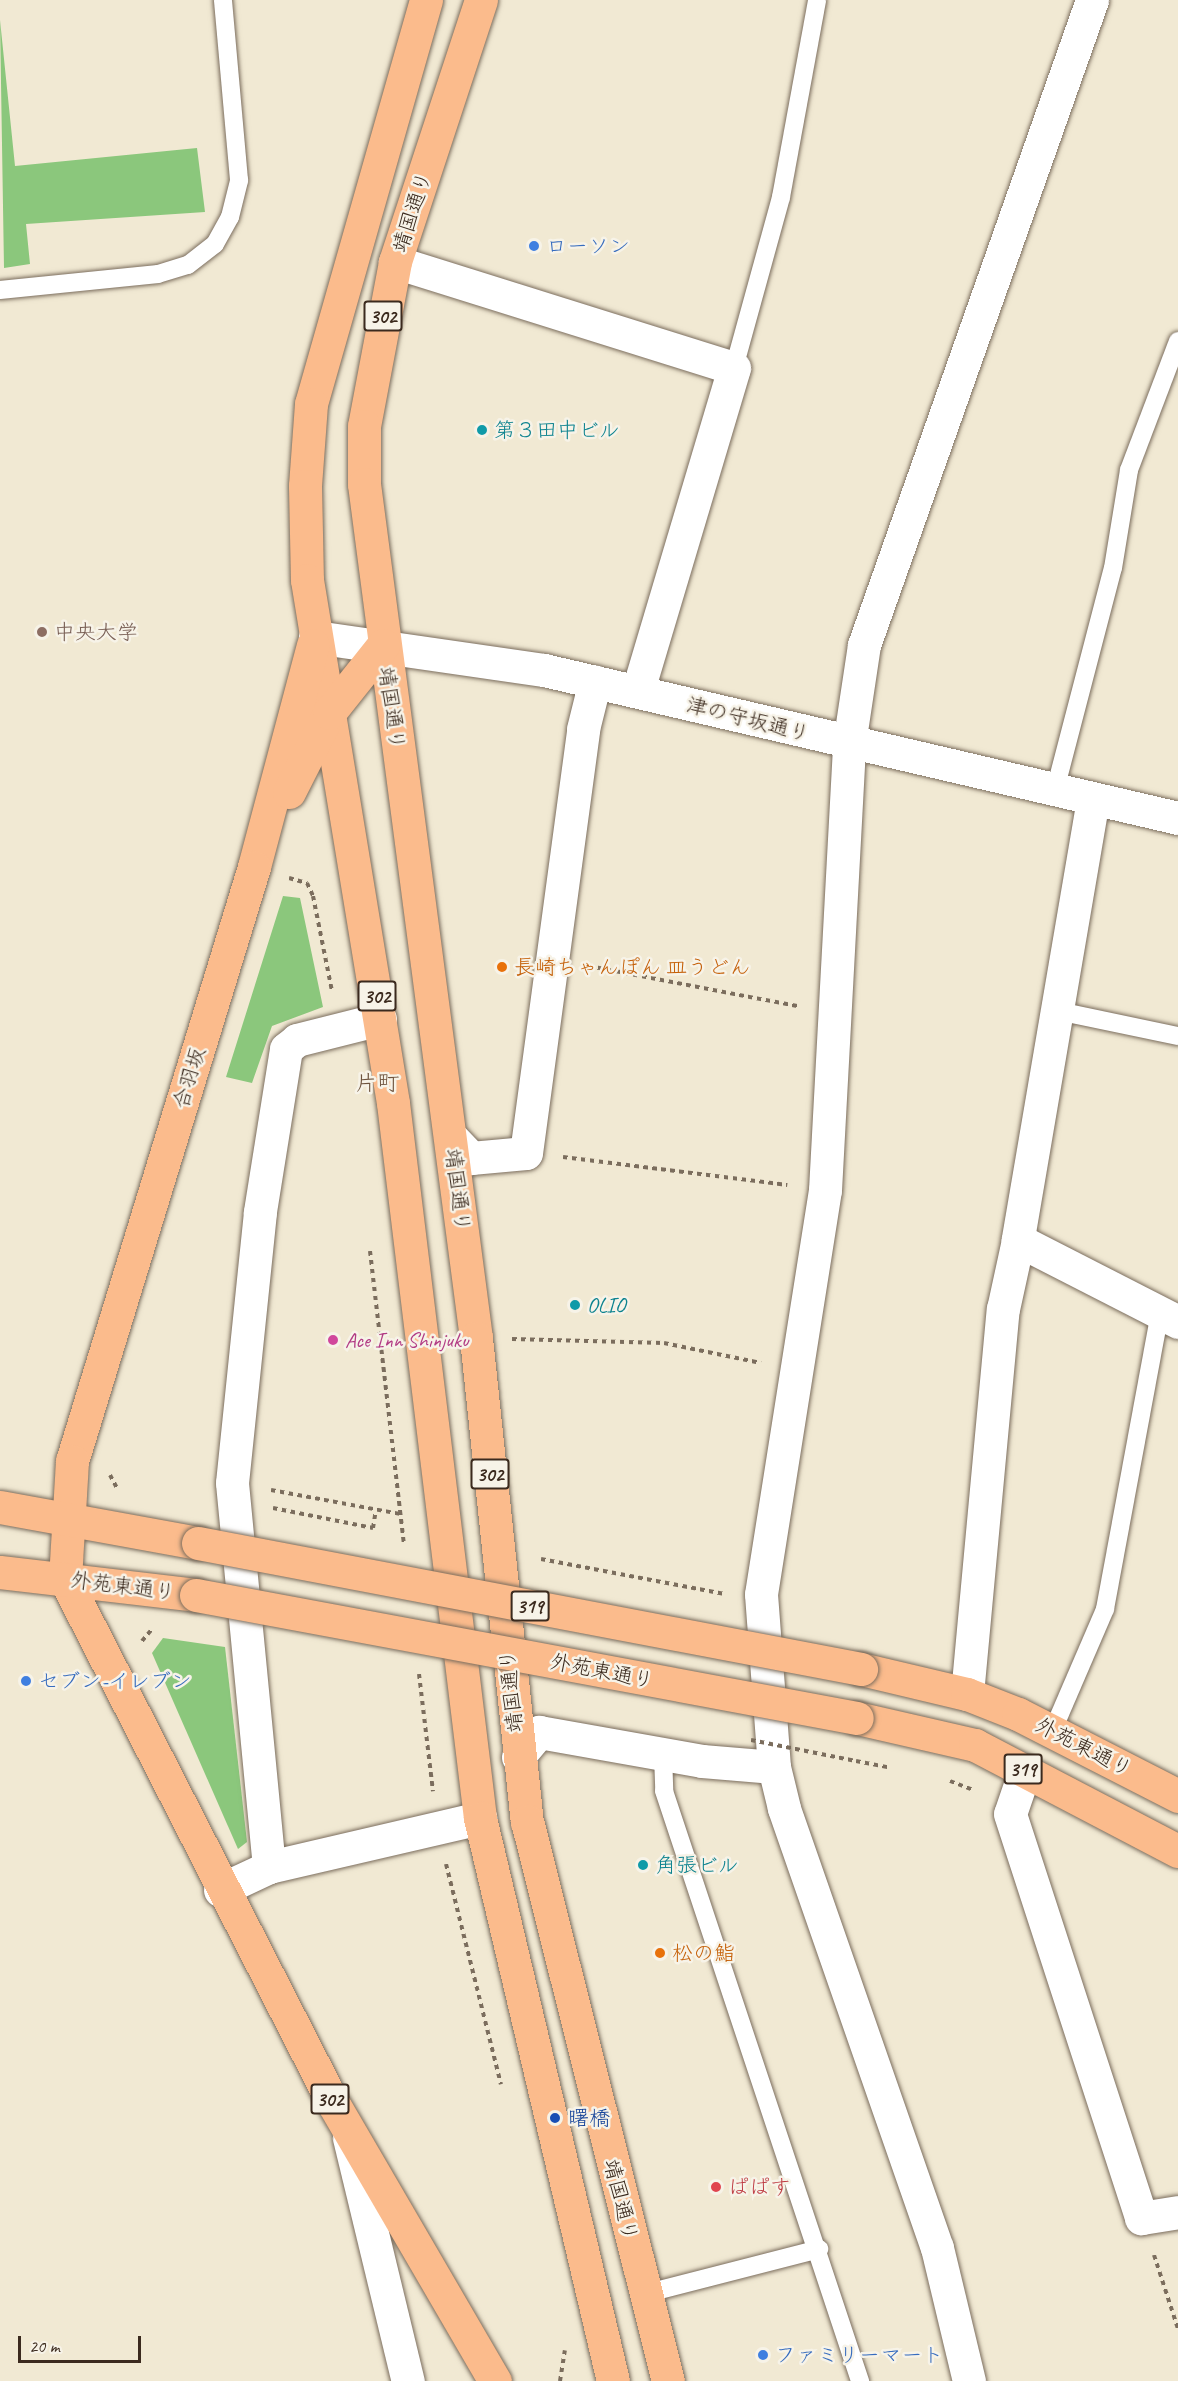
<!DOCTYPE html>
<meta charset="utf-8">
<style>
body{margin:0}
#map{position:relative;width:1178px;height:2381px;overflow:hidden;background:#f1e9d3;font-family:Caveat,"Klee One",sans-serif}
div>[style]{position:absolute}
[style*='--x']{left:calc(var(--x)*1px);top:calc(var(--y)*1px);width:calc(var(--w)*1px);rotate:calc(var(--a)*1deg)}
.green>*{inset:0;background:#8bc77c}
.path>*{height:4px;margin-top:-2px;transform-origin:0;background:repeating-linear-gradient(90deg,#7b6d5d 0 4.5px,transparent 0 9px)}
.roads{filter:drop-shadow(0 0 2px #7b6d5d) drop-shadow(0 0 2px #7b6d5d)}
.service>*{height:18px;margin:-9px;padding:0 9px;transform-origin:9px;border-radius:9px;background:#fff}
.minor>*{height:33px;margin:-16.5px;padding:0 16.5px;transform-origin:16.5px;border-radius:16.5px;background:#fff}
.tertiary>*{height:33px;margin:-16.5px;padding:0 16.5px;transform-origin:16.5px;border-radius:16.5px;background:#fff}
.primary>*{height:33px;margin:-16.5px;padding:0 16.5px;transform-origin:16.5px;border-radius:16.5px;background:#fbbb8c}
.path-bridge>*{height:4px;margin-top:-2px;transform-origin:0;background:repeating-linear-gradient(90deg,#7b6d5d 0 4.5px,transparent 0 9px)}
.bridges{filter:drop-shadow(0 0 2px #7b6d5d) drop-shadow(0 0 2px #7b6d5d)}
.primary-bridge>*{height:33px;margin:-16.5px;padding:0 16.5px;transform-origin:16.5px;border-radius:16.5px;background:#fbbb8c}
.dots>*{width:16px;height:16px;translate:-50% -50%;box-sizing:border-box;border:3px solid #f7f3e8;border-radius:50%}
span{translate:-50% -50%;white-space:nowrap;text-align:center;line-height:1.15;-webkit-text-stroke:5px #f7f3e8;paint-order:stroke}
.shield-label span{padding:2px 4px;background:#f7f3e8;border:2px solid;border-radius:4px;-webkit-text-stroke-width:0}
.shield-label{font-size:20px;color:#3b2a1e;font-weight:700}
.street-label{font-size:21px;color:#3b2a1e}
.shop-label{font-size:21px;color:#366cbe}
.left{translate:0 -50%;text-align:left}
.culture-label{font-size:21px;color:#0d838f}
.education-label{font-size:21px;color:#785e54}
.food-label{font-size:21px;color:#c56008}
.hotel-label{font-size:21px;color:#b23c85}
.transit-label{font-size:21px;color:#164399}
.health-label{font-size:21px;color:#be3a42}
.neighbourhood-label{font-size:22px;color:#6e533d}
.scale{position:absolute;left:18px;top:2336px;width:123px;height:27px;box-sizing:border-box;border:3px solid #3b2a1e;border-top:0;padding-left:8px;font-size:18px;line-height:21px;white-space:nowrap;color:#3b2a1e;-webkit-text-stroke:4px #f7f3e8;paint-order:stroke}
</style>
<div id="map">
<div class="green">
<i style="clip-path:polygon(0 20px,15px 166px,197px 148px,205px 212px,26px 224px,30px 264px,4px 268px)"></i>
<i style="clip-path:polygon(283px 896px,300px 898px,323px 1007px,272px 1026px,252px 1083px,226px 1077px)"></i>
<i style="clip-path:polygon(163px 1638px,225px 1647px,247px 1842px,238px 1849px,152px 1653px)"></i>
</div>
<div class="path">
<i style="--x:289;--y:878;--w:19;--a:16"></i>
<i style="--x:307;--y:883;--w:14;--a:65"></i>
<i style="--x:313;--y:896;--w:97;--a:78.7"></i>
<i style="--x:589;--y:966;--w:212;--a:10.9"></i>
<i style="--x:563;--y:1157;--w:226;--a:7.1"></i>
<i style="--x:370;--y:1251;--w:295;--a:83.4"></i>
<i style="--x:512;--y:1339;--w:152;--a:1.5"></i>
<i style="--x:664;--y:1343;--w:99;--a:11.7"></i>
<i style="--x:110;--y:1475;--w:17;--a:62"></i>
<i style="--x:271;--y:1490;--w:131;--a:10.5"></i>
<i style="--x:273;--y:1508;--w:102;--a:11.3"></i>
<i style="--x:373;--y:1528;--w:18;--a:-81"></i>
<i style="--x:541;--y:1559;--w:187;--a:10.8"></i>
<i style="--x:142;--y:1641;--w:17;--a:-50"></i>
<i style="--x:419;--y:1674;--w:118;--a:83.2"></i>
<i style="--x:856;--y:1761;--w:32;--a:11"></i>
<i style="--x:950;--y:1781;--w:26;--a:21"></i>
<i style="--x:446;--y:1864;--w:227;--a:76"></i>
<i style="--x:1154;--y:2255;--w:78;--a:72"></i>
<i style="--x:560;--y:2381;--w:31;--a:-81"></i>
</div>
<div class="roads">
<div class="service">
<i style="--x:0;--y:290;--w:159;--a:-5.8"></i>
<i style="--x:158;--y:274;--w:31;--a:-17"></i>
<i style="--x:188;--y:265;--w:34;--a:-38"></i>
<i style="--x:215;--y:244;--w:31;--a:-61"></i>
<i style="--x:230;--y:217;--w:38;--a:-76"></i>
<i style="--x:239;--y:180;--w:181;--a:-95.1"></i>
<i style="--x:734;--y:368;--w:177;--a:-74.6"></i>
<i style="--x:781;--y:197;--w:200;--a:-79.6"></i>
<i style="--x:1055;--y:790;--w:229;--a:-75.4"></i>
<i style="--x:1113;--y:568;--w:99;--a:-80.7"></i>
<i style="--x:1129;--y:470;--w:138;--a:-69.2"></i>
<i style="--x:1058;--y:1011;--w:123;--a:11.8"></i>
<i style="--x:1053;--y:1730;--w:132;--a:-66.7"></i>
<i style="--x:1105;--y:1609;--w:301;--a:-79.5"></i>
<i style="--x:663;--y:1754;--w:37;--a:88"></i>
<i style="--x:664;--y:1791;--w:622;--a:71.62"></i>
<i style="--x:644;--y:2294;--w:181;--a:-14.4"></i>
</div>
<div class="minor">
<i style="--x:395;--y:262;--w:355;--a:17.4"></i>
<i style="--x:734;--y:368;--w:337;--a:106.6"></i>
<i style="--x:1093;--y:799;--w:447;--a:99.7"></i>
<i style="--x:1018;--y:1240;--w:180;--a:27.1"></i>
<i style="--x:380;--y:1019;--w:86;--a:165.8"></i>
<i style="--x:297;--y:1040;--w:14;--a:141"></i>
<i style="--x:286;--y:1049;--w:165;--a:99.1"></i>
<i style="--x:260;--y:1212;--w:272;--a:95.9"></i>
<i style="--x:232;--y:1483;--w:386;--a:84.5"></i>
<i style="--x:269;--y:1867;--w:217;--a:-13.1"></i>
<i style="--x:452;--y:1138;--w:28;--a:46"></i>
<i style="--x:471;--y:1158;--w:55;--a:-5.2"></i>
<i style="--x:526;--y:1153;--w:428;--a:-82.3"></i>
<i style="--x:583;--y:729;--w:49;--a:-76"></i>
<i style="--x:967;--y:1694;--w:387;--a:-84.7"></i>
<i style="--x:1003;--y:1309;--w:71;--a:-77.7"></i>
<i style="--x:518;--y:1757;--w:33;--a:-50"></i>
<i style="--x:539;--y:1732;--w:166;--a:10.1"></i>
<i style="--x:702;--y:1761;--w:72;--a:4.8"></i>
<i style="--x:1025;--y:1770;--w:46;--a:108.8"></i>
<i style="--x:1010;--y:1814;--w:425;--a:72"></i>
<i style="--x:1141;--y:2218;--w:37;--a:-9"></i>
<i style="--x:220;--y:1890;--w:54;--a:-25.1"></i>
<i style="--x:349;--y:2138;--w:250;--a:76.4"></i>
<i style="--x:969;--y:2381;--w:137;--a:-103.5"></i>
<i style="--x:937;--y:2248;--w:466;--a:-109.2"></i>
<i style="--x:784;--y:1808;--w:42;--a:-103.7"></i>
<i style="--x:774;--y:1767;--w:173;--a:-94.3"></i>
<i style="--x:761;--y:1594;--w:409;--a:-81"></i>
<i style="--x:825;--y:1190;--w:447;--a:-86.9"></i>
<i style="--x:849;--y:744;--w:100;--a:-81.4"></i>
<i style="--x:864;--y:645;--w:684;--a:-70.53"></i>
</div>
<div class="tertiary">
<i style="--x:315;--y:637;--w:231;--a:8.2"></i>
<i style="--x:544;--y:670;--w:651;--a:13.14"></i>
</div>
<div class="primary">
<i style="--x:426;--y:0;--w:420;--a:105.9"></i>
<i style="--x:311;--y:404;--w:82;--a:94.2"></i>
<i style="--x:305;--y:486;--w:94;--a:88.8"></i>
<i style="--x:307;--y:580;--w:530;--a:80.66"></i>
<i style="--x:393;--y:1103;--w:720;--a:83.06"></i>
<i style="--x:480;--y:1818;--w:578;--a:76.71"></i>
<i style="--x:481;--y:0;--w:276;--a:108.2"></i>
<i style="--x:395;--y:262;--w:167;--a:100.7"></i>
<i style="--x:364;--y:426;--w:58;--a:90"></i>
<i style="--x:364;--y:484;--w:861;--a:82.53"></i>
<i style="--x:476;--y:1338;--w:486;--a:84"></i>
<i style="--x:527;--y:1821;--w:577;--a:75.87"></i>
<i style="--x:313;--y:645;--w:230;--a:104.9"></i>
<i style="--x:254;--y:867;--w:621;--a:107.03"></i>
<i style="--x:72;--y:1461;--w:118;--a:93.4"></i>
<i style="--x:65;--y:1579;--w:589;--a:62.91"></i>
<i style="--x:333;--y:2103;--w:322;--a:59.8"></i>
<i style="--x:289;--y:792;--w:89;--a:-63.1"></i>
<i style="--x:329;--y:713;--w:87;--a:-51.5"></i>
<i style="--x:0;--y:1507;--w:201;--a:10.3"></i>
<i style="--x:0;--y:1572;--w:197;--a:6.7"></i>
<i style="--x:861;--y:1669;--w:109;--a:13.3"></i>
<i style="--x:967;--y:1694;--w:55;--a:21.4"></i>
<i style="--x:1018;--y:1714;--w:180;--a:27.1"></i>
<i style="--x:857;--y:1718;--w:121;--a:12.9"></i>
<i style="--x:975;--y:1745;--w:229;--a:27.6"></i>
</div>
</div>
<div class="path-bridge">
<i style="--x:751;--y:1740;--w:107;--a:11.3"></i>
</div>
<div class="bridges">
<div class="primary-bridge">
<i style="--x:198;--y:1543;--w:675;--a:10.76"></i>
<i style="--x:196;--y:1595;--w:672;--a:10.54"></i>
</div>
</div>
<div class="dots">
<i style="left:534px;top:246px;background:#3f7fe0"></i>
<i style="left:482px;top:430px;background:#0f9aa8"></i>
<i style="left:42px;top:632px;background:#8d6e63"></i>
<i style="left:502px;top:967px;background:#e8710a"></i>
<i style="left:575px;top:1305px;background:#0f9aa8"></i>
<i style="left:333px;top:1340px;background:#d1479c"></i>
<i style="left:26px;top:1681px;background:#3f7fe0"></i>
<i style="left:643px;top:1865px;background:#0f9aa8"></i>
<i style="left:660px;top:1953px;background:#e8710a"></i>
<i style="left:555px;top:2118px;background:#1a4fb4"></i>
<i style="left:716px;top:2187px;background:#e0444e"></i>
<i style="left:763px;top:2355px;background:#3f7fe0"></i>
</div>
<div class="shield-label">
<span style="left:383px;top:316px">302</span>
<span style="left:377px;top:996px">302</span>
<span style="left:490px;top:1474px">302</span>
<span style="left:530px;top:1606px">319</span>
<span style="left:1023px;top:1769px">319</span>
<span style="left:330px;top:2099px">302</span>
</div>
<div class="street-label">
<span style="left:412px;top:212px;rotate:-72deg">靖国通り</span>
<span style="left:392px;top:708px;rotate:82deg">靖国通り</span>
<span style="left:748px;top:719px;rotate:14deg">津の守坂通り</span>
<span style="left:189px;top:1078px;rotate:-73deg">合羽坂</span>
<span style="left:458px;top:1190px;rotate:83deg">靖国通り</span>
<span style="left:123px;top:1586px;rotate:7deg">外苑東通り</span>
<span style="left:602px;top:1671px;rotate:11deg">外苑東通り</span>
<span style="left:511px;top:1691px;rotate:-96deg">靖国通り</span>
<span style="left:1084px;top:1747px;rotate:27deg">外苑東通り</span>
<span style="left:621px;top:2200px;rotate:76deg">靖国通り</span>
</div>
<div class="shop-label">
<span class="left" style="left:546px;top:246px">ローソン</span>
<span class="left" style="left:38px;top:1681px">セブン-イレブン</span>
<span class="left" style="left:775px;top:2355px">ファミリーマート</span>
</div>
<div class="culture-label">
<span class="left" style="left:494px;top:430px">第３田中ビル</span>
<span class="left" style="left:587px;top:1305px">OLIO</span>
<span class="left" style="left:655px;top:1865px">角張ビル</span>
</div>
<div class="education-label">
<span class="left" style="left:54px;top:632px">中央大学</span>
</div>
<div class="food-label">
<span class="left" style="left:514px;top:967px">長崎ちゃんぽん 皿うどん</span>
<span class="left" style="left:672px;top:1953px">松の鮨</span>
</div>
<div class="hotel-label">
<span class="left" style="left:345px;top:1340px">Ace Inn Shinjuku</span>
</div>
<div class="transit-label">
<span class="left" style="left:568px;top:2118px">曙橋</span>
</div>
<div class="health-label">
<span class="left" style="left:728px;top:2187px">ぱぱす</span>
</div>
<div class="neighbourhood-label">
<span style="left:377px;top:1084px">片町</span>
</div>
<div class="scale">20 m</div>
</div>
